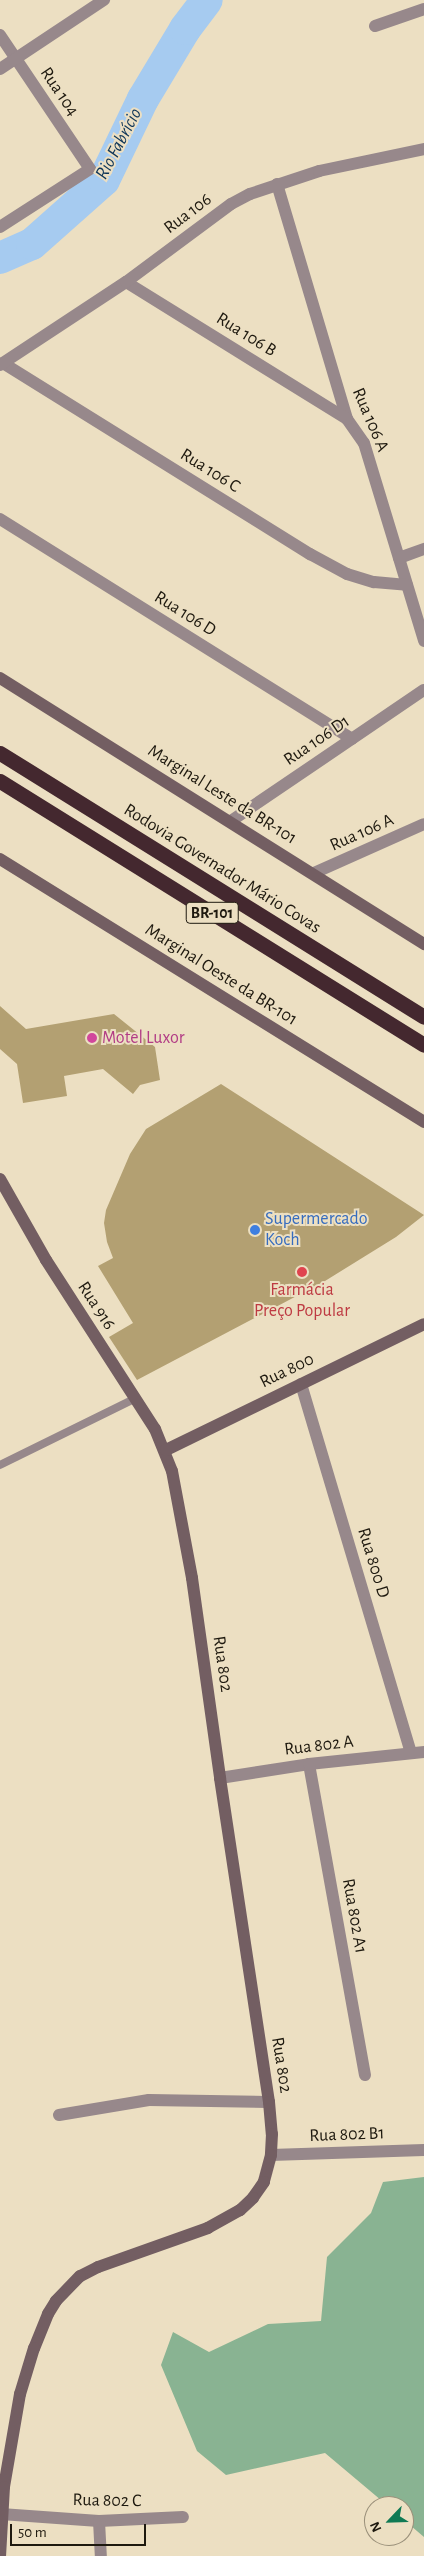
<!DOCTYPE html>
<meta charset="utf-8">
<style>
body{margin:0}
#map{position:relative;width:424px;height:2556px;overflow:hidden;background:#ecdfc2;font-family:"Alegreya Sans",sans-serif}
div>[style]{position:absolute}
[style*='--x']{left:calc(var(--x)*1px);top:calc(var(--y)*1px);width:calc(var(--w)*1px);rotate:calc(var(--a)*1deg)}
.forest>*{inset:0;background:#89b392}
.river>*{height:32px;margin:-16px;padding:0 16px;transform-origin:16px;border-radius:16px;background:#a6cbf0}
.building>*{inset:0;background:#b3a072}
.lane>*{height:8px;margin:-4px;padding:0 4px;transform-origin:4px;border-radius:4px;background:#97888b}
.street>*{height:12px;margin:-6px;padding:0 6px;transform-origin:6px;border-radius:6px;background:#97888b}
.secondary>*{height:12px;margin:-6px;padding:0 6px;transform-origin:6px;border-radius:6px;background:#735e62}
.highway>*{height:15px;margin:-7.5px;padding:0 7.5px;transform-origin:7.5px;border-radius:7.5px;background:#44282f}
.dots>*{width:14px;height:14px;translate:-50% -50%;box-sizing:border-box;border:2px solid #ecdfc2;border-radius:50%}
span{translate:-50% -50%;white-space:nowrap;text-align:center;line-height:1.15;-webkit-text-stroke:4px #ecdfc2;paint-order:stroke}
.shield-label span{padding:1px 4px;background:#ecdfc2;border:1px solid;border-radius:4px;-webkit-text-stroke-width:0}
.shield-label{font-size:16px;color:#1e190f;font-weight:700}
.street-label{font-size:18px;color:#1e190f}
.hotel-label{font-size:18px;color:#b23c85}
.left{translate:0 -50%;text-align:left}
.shop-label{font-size:18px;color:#366cbe}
.health-label{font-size:18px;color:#be3a42}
.water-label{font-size:19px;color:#0d3558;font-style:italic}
.north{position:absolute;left:364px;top:2496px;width:50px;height:50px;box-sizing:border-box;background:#ecdfc2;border:1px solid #9a907a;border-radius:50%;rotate:246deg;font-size:14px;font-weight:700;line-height:20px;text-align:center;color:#1e190f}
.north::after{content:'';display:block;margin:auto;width:18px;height:22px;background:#107a54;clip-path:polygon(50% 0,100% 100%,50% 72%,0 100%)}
.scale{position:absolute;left:10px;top:2524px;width:136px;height:22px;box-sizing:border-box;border:2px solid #1e190f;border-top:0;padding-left:6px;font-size:15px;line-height:18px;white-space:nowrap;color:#1e190f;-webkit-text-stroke:4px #ecdfc2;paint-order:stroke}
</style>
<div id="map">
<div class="forest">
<i style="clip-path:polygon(424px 2177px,424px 2537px,404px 2520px,404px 2506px,388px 2506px,325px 2453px,226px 2475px,197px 2451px,161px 2365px,173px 2332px,209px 2352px,268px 2324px,321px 2321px,327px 2257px,371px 2213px,383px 2182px)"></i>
</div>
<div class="river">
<i style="--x:0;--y:258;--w:35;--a:-24"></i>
<i style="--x:32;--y:244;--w:96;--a:-41.6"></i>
<i style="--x:104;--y:180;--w:90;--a:-64.3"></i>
<i style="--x:143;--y:99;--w:82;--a:-59"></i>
<i style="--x:185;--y:29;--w:36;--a:-53"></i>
</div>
<div class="building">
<i style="clip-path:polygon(0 1006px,26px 1029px,114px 1014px,155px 1047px,160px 1080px,140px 1085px,133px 1094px,103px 1069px,64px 1076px,67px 1096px,23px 1103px,17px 1064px,0 1049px)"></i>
<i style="clip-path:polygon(221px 1084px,424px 1215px,396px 1237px,325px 1281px,137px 1380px,109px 1337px,133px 1323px,98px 1266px,113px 1258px,107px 1242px,104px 1223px,106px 1210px,130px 1154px,146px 1129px)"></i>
</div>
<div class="lane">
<i style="--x:0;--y:1465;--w:152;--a:-26.2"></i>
</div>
<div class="street">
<i style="--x:375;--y:26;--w:52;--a:-19.1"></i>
<i style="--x:0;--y:35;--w:161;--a:56.1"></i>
<i style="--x:90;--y:169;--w:107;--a:147.2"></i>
<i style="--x:0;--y:69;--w:125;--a:-33.6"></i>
<i style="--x:277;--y:184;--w:245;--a:73.4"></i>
<i style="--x:347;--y:419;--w:29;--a:55"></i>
<i style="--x:364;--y:443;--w:207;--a:73.1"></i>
<i style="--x:126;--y:282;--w:260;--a:31.8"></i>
<i style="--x:3;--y:363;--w:362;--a:31.9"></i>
<i style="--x:310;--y:554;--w:42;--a:28.4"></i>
<i style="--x:347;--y:574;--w:28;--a:17"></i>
<i style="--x:374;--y:582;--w:33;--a:5"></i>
<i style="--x:0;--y:365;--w:151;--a:-33.4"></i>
<i style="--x:126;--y:282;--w:131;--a:-36.6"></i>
<i style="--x:231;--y:204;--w:21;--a:-28"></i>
<i style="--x:250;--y:194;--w:73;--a:-18.4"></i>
<i style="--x:319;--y:171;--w:107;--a:-11.8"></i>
<i style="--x:0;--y:519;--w:415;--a:32"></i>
<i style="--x:399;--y:558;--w:27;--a:-20"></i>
<i style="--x:231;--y:821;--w:233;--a:-34.2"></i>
<i style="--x:314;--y:873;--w:120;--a:-24"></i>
<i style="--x:301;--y:1384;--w:385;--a:73.4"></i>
<i style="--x:309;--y:1764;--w:316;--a:79.8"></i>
<i style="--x:220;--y:1778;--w:90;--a:-8.9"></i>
<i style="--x:309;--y:1764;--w:116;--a:-6"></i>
<i style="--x:59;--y:2115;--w:91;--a:-9.5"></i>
<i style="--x:149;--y:2100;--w:120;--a:1"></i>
<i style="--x:271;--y:2155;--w:153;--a:-1.9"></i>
<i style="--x:1;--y:2514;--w:98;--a:4.1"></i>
<i style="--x:99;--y:2521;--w:84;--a:-2.7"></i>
<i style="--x:99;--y:2521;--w:35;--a:87"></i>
</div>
<div class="secondary">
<i style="--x:0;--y:678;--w:501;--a:32.1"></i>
<i style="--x:0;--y:859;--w:499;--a:31.8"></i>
<i style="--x:0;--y:1179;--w:93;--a:60.4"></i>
<i style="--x:46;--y:1260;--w:201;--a:57.2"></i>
<i style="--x:155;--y:1429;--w:45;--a:68"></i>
<i style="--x:172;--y:1471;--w:109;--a:79.4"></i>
<i style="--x:192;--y:1578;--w:202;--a:82"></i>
<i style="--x:220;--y:1778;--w:328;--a:81.4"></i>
<i style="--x:269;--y:2102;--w:32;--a:85"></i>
<i style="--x:272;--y:2134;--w:21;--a:93"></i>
<i style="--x:271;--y:2155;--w:28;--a:105"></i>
<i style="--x:264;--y:2182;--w:19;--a:125"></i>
<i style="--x:253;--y:2198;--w:18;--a:137"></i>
<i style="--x:240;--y:2210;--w:37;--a:151"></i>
<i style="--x:208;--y:2228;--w:117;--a:160.5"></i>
<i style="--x:98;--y:2267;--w:20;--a:153"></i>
<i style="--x:80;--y:2276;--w:35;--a:134"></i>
<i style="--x:56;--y:2301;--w:15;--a:122"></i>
<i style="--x:48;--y:2314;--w:37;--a:112"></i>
<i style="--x:34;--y:2348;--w:48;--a:106.9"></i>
<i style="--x:20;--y:2394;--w:94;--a:99.8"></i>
<i style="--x:4;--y:2487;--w:69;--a:93.3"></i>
<i style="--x:166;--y:1450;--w:287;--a:-26"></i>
</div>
<div class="highway">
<i style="--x:0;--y:753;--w:499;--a:31.9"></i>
<i style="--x:0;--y:781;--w:499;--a:31.9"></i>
</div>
<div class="dots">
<i style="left:92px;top:1038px;background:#d1479c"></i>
<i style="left:255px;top:1230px;background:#3f7fe0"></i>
<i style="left:302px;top:1272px;background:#e0444e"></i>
</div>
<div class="shield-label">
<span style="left:212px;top:913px">BR-101</span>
</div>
<div class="street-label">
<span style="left:59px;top:92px;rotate:56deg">Rua 104</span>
<span style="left:188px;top:214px;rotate:-37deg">Rua 106</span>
<span style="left:246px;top:335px;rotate:32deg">Rua 106 B</span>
<span style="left:370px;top:420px;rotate:67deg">Rua 106 A</span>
<span style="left:210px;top:471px;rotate:32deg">Rua 106 C</span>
<span style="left:185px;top:614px;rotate:32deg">Rua 106 D</span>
<span style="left:317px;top:741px;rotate:-34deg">Rua 106 D1</span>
<span style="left:222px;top:795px;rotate:32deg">Marginal Leste da BR-101</span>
<span style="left:362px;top:833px;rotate:-24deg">Rua 106 A</span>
<span style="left:222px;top:869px;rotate:32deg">Rodovia Governador Mário Covas</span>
<span style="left:221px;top:975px;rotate:32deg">Marginal Oeste da BR-101</span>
<span style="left:96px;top:1306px;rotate:57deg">Rua 916</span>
<span style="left:287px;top:1371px;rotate:-26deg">Rua 800</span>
<span style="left:373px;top:1563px;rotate:73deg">Rua 800 D</span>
<span style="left:222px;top:1664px;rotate:82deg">Rua 802</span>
<span style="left:319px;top:1746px;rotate:-7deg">Rua 802 A</span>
<span style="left:354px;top:1916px;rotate:80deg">Rua 802 A1</span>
<span style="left:281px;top:2065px;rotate:81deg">Rua 802</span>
<span style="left:347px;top:2135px;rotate:-2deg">Rua 802 B1</span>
<span style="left:107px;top:2501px;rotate:1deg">Rua 802 C</span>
</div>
<div class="hotel-label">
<span class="left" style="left:102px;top:1038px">Motel Luxor</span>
</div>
<div class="shop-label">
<span class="left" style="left:265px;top:1230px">Supermercado<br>Koch</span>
</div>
<div class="health-label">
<span style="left:302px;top:1301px">Farmácia<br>Preço Popular</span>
</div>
<div class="water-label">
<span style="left:119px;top:144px;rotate:-62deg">Rio Fabrício</span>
</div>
<div class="north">N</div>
<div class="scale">50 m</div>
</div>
